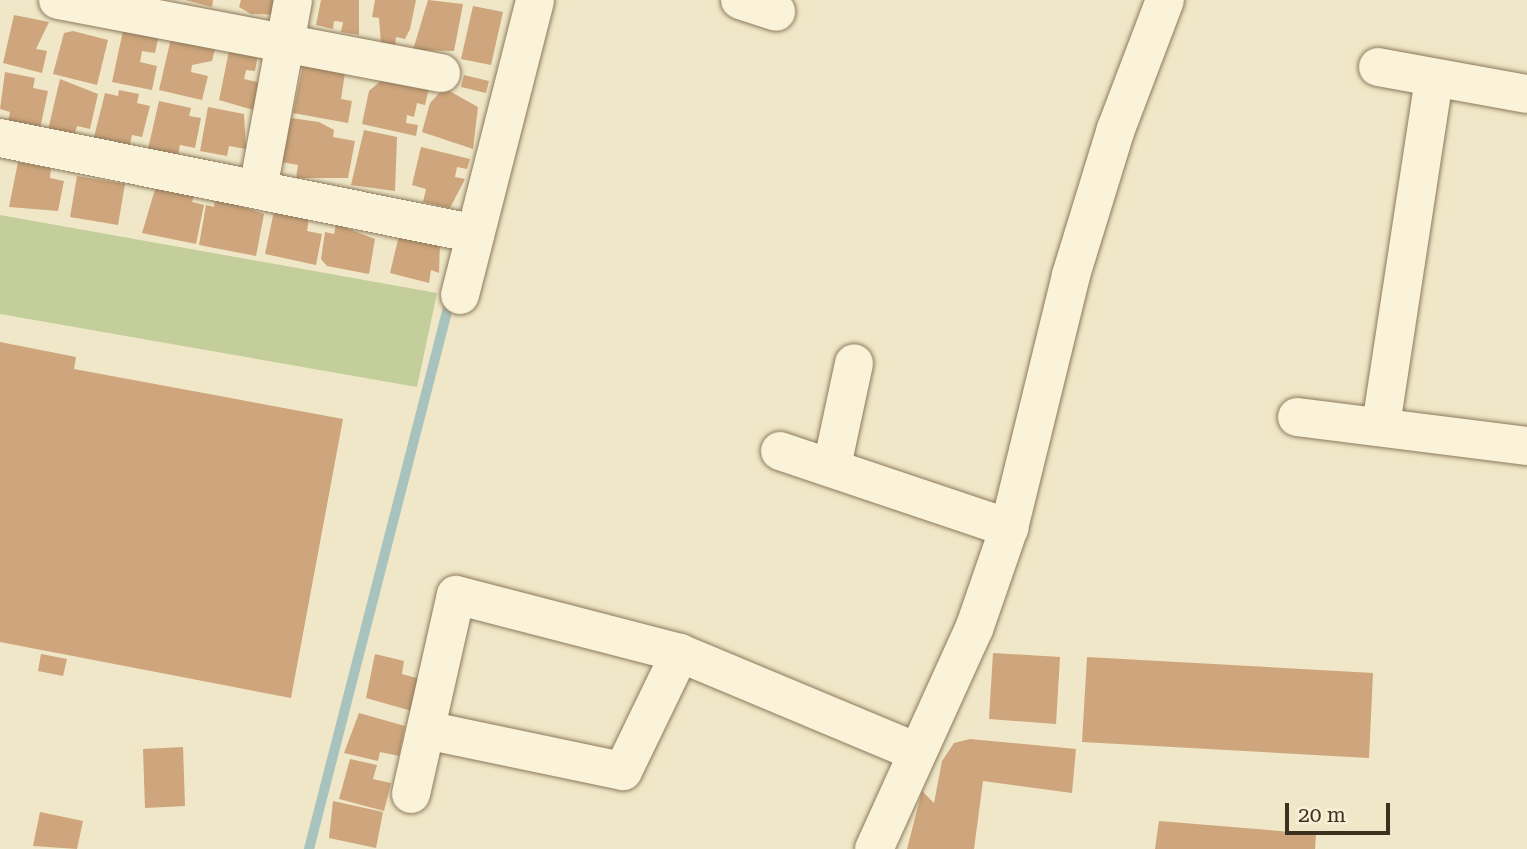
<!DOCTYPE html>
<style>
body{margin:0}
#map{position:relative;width:1527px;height:849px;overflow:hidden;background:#efe7c7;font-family:"Roboto Serif",serif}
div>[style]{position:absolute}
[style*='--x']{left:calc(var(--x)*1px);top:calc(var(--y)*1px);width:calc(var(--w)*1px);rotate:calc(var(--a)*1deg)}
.green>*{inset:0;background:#c4ce9a}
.stream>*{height:10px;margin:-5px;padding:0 5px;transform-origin:5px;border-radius:5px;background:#a8c3bd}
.building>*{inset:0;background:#cea57c}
.roads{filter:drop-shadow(0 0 2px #8c795b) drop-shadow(0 0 2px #8c795b)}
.minor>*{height:38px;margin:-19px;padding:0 19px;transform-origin:19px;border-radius:19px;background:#faf3da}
span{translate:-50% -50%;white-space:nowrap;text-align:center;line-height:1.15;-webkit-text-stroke:7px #f7f0d7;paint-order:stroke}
.scale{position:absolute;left:1285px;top:803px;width:105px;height:32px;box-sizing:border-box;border:4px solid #3c301f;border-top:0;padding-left:9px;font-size:21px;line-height:24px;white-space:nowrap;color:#3c301f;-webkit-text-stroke:5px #f7f0d7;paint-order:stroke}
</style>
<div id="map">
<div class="green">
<i style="clip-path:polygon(0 215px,437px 293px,417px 387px,0 314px)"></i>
</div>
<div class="stream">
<i style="--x:309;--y:849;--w:571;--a:-75.6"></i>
</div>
<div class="building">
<i style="clip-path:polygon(185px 0,213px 0,212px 7px)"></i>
<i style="clip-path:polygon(241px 0,280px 0,278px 15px,251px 14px,239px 7px)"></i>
<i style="clip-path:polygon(321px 0,359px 0,359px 35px,341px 32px,343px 22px,334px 21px,333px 29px,316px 25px)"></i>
<i style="clip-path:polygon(375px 0,416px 0,410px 29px,405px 39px,396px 37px,395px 47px,381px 44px,379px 18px,372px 17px)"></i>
<i style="clip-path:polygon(428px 0,463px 4px,454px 51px,413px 50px)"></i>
<i style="clip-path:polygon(473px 6px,503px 12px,491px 65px,461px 59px)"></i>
<i style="clip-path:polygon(14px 15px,49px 22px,36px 49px,47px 51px,42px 73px,3px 63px)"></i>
<i style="clip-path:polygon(124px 26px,159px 34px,155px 53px,142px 51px,140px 62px,157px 66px,152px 90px,112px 82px)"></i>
<i style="clip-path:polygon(73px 31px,108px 40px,97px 85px,53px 74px,64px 33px)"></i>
<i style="clip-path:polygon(172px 34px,216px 44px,212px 61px,192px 65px,191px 72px,208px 76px,202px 100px,159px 90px)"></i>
<i style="clip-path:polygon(230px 46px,258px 55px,255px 71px,246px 70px,244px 79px,262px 83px,257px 111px,219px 100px)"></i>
<i style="clip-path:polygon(303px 66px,345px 73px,341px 99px,352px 101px,348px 123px,293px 113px)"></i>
<i style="clip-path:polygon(5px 72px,35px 78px,33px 88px,48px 91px,40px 129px,8px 122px,10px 112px,0 109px)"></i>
<i style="clip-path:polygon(464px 75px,489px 81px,486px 93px,461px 87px)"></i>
<i style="clip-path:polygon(385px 77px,430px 84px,425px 105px,417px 103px,414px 117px,407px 115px,406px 123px,418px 125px,416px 136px,362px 124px,369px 91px)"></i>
<i style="clip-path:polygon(60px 79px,98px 94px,90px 129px,77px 126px,74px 136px,48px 130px)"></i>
<i style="clip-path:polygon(444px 88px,478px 107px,473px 149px,422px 132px,430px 103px)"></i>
<i style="clip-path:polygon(119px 90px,139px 94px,137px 103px,150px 106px,142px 137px,132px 135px,130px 144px,93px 141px,105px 93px,118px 96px)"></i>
<i style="clip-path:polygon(159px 101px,191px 108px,189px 116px,201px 118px,195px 148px,180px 145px,178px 155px,148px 149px)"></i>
<i style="clip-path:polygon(208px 107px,244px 114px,246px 149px,229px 146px,227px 156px,200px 151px)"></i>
<i style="clip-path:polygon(291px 118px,319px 122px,334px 130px,333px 137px,355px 141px,348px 178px,296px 178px,298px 165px,282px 162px)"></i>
<i style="clip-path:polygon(364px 130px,397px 137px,395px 191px,351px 185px)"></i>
<i style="clip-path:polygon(421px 147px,470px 159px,467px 169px,457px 167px,455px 177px,465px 179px,450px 208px,423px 202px,426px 189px,412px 185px)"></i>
<i style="clip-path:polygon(18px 162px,51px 168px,50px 178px,64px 181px,58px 211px,9px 207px)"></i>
<i style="clip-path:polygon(77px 176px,125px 184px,118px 225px,70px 217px)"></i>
<i style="clip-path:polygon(156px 186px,195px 194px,192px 202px,204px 205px,196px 244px,142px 233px)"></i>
<i style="clip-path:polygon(215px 197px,264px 214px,256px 256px,199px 245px,206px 205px,214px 207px)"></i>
<i style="clip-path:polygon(274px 211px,309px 218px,307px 231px,322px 234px,316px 265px,265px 254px)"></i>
<i style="clip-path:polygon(336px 224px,375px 239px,369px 274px,327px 266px,321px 259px,325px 232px,334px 234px)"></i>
<i style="clip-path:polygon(400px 231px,440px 241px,439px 273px,431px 270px,429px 283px,390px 273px)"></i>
<i style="clip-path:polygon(0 342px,76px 357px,74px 369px,343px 419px,291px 698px,0 642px)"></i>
<i style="clip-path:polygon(993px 653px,1060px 657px,1056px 724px,989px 719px)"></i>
<i style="clip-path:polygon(41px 654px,67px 659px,63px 676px,38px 671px)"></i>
<i style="clip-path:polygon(375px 654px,404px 661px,402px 674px,420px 679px,412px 711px,366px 698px)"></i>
<i style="clip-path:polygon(1087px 657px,1373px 673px,1369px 758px,1082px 742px)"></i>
<i style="clip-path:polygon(359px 713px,405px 726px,399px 756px,380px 752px,378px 761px,344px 753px)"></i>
<i style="clip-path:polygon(970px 739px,1076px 749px,1072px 793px,983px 781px,974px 849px,907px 849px,922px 791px,934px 803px,942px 761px,954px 743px)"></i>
<i style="clip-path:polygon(183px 747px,185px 806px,145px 808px,143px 749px)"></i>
<i style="clip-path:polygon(350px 759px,377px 765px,373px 779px,391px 783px,384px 811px,339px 799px)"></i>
<i style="clip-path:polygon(333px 801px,383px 812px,376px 848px,329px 838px)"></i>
<i style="clip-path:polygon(40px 812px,83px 821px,77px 849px,33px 846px)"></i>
<i style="clip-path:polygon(1159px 821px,1316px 834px,1315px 849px,1155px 849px)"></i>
</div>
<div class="roads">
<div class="minor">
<i style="--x:58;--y:0;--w:390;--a:10.8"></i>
<i style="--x:740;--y:0;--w:38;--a:18"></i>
<i style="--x:1378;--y:67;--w:151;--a:10.3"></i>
<i style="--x:0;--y:138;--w:485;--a:11.4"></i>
<i style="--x:258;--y:189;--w:192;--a:-79.5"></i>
<i style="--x:460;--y:295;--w:304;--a:-75.7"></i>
<i style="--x:1297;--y:417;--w:232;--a:7.2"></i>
<i style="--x:1381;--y:425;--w:351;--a:-81.3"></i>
<i style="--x:780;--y:451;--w:242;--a:18.6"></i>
<i style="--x:832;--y:466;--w:105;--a:-77.9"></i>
<i style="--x:426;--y:730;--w:201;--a:11.8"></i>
<i style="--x:623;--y:771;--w:131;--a:-64.2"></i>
<i style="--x:411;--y:794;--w:204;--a:-77.3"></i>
<i style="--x:456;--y:595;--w:231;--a:14.5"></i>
<i style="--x:680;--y:653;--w:254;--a:22.7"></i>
<i style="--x:874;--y:849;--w:242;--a:-65.6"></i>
<i style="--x:974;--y:629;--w:107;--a:-70.9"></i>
<i style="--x:1009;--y:528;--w:260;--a:-76.2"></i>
<i style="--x:1071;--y:275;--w:153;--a:-72.9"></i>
<i style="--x:1116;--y:129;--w:138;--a:-69.2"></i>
</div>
</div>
<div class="scale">20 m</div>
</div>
